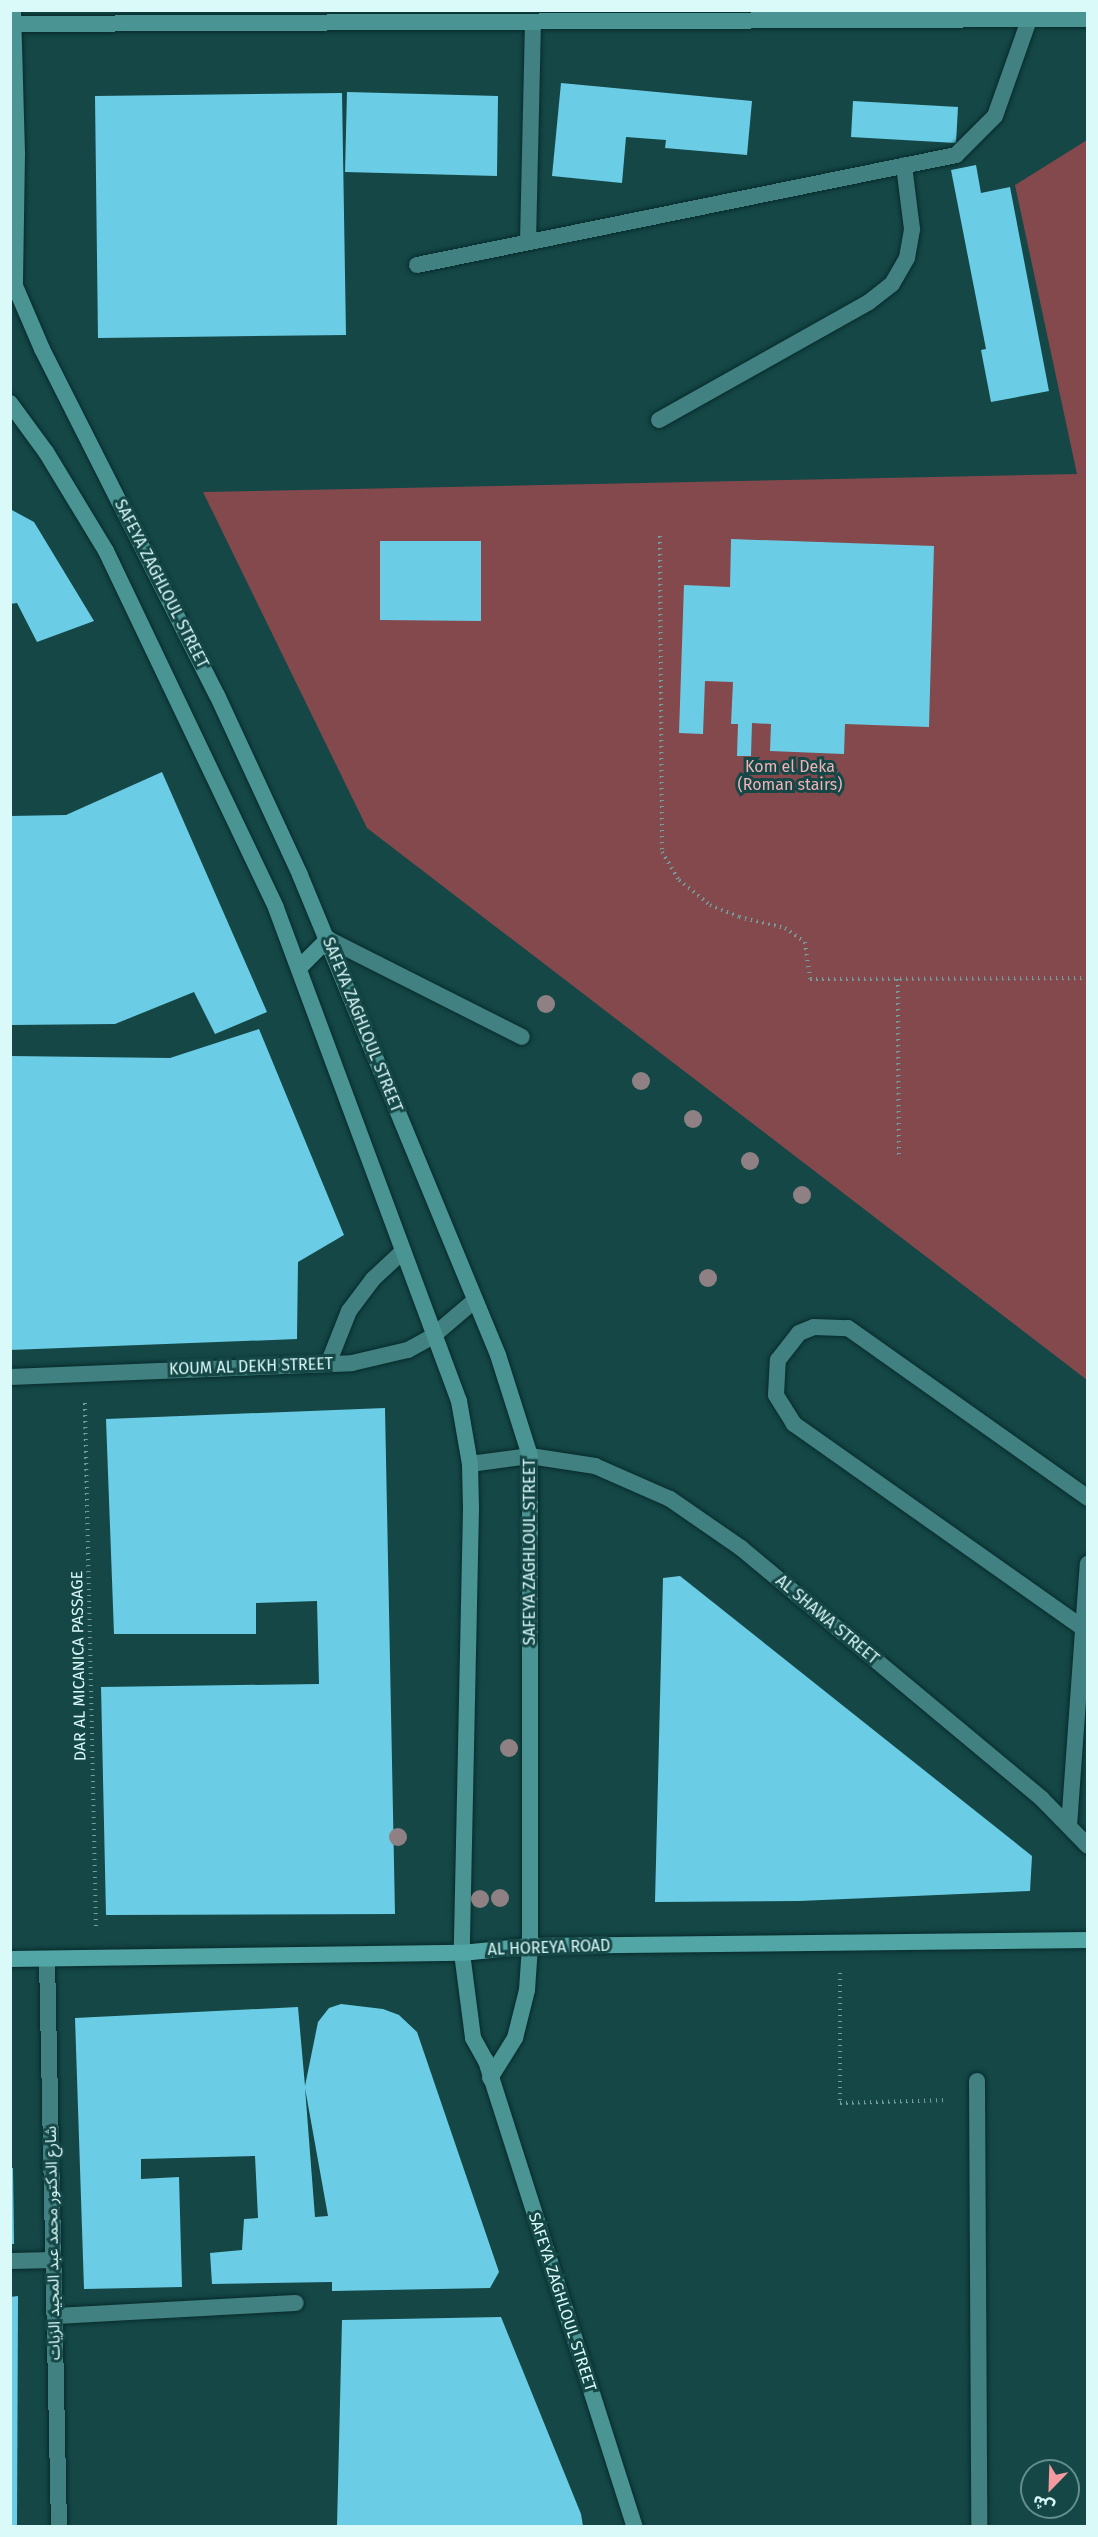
<!DOCTYPE html>
<meta charset="utf-8">
<style>
body{margin:0}
#map{position:relative;width:1098px;height:2537px;overflow:hidden;background:#154747;font-family:"Fira Sans","Noto Sans Arabic",sans-serif}
div>[style]{position:absolute}
[style*='--x']{left:calc(var(--x)*1px);top:calc(var(--y)*1px);width:calc(var(--w)*1px);rotate:calc(var(--a)*1deg)}
.green>*{inset:0;background:#84494d}
.building>*{inset:0;background:#6bcde5}
.path>*{height:4px;margin-top:-2px;transform-origin:0;background:repeating-linear-gradient(90deg,#749d9d 0 1.5px,transparent 0 6px)}
.roads{filter:drop-shadow(0 0 2px #082b2b) drop-shadow(0 0 2px #082b2b)}
.service>*{height:16px;margin:-8px;padding:0 8px;transform-origin:8px;border-radius:8px;background:#428181}
.minor>*{height:16px;margin:-8px;padding:0 8px;transform-origin:8px;border-radius:8px;background:#428181}
.tertiary>*{height:16px;margin:-8px;padding:0 8px;transform-origin:8px;border-radius:8px;background:#428181}
.secondary>*{height:16px;margin:-8px;padding:0 8px;transform-origin:8px;border-radius:8px;background:#4b9494}
.primary>*{height:16px;margin:-8px;padding:0 8px;transform-origin:8px;border-radius:8px;background:#53a6a6}
.trees>*{width:18px;height:18px;margin:-9px;border-radius:50%;background:#8f8183}
span{translate:-50% -50%;white-space:nowrap;text-align:center;line-height:1.15;-webkit-text-stroke:6px #154747;paint-order:stroke}
.street-label{font-size:16px;color:#daf9f9}
.park-label{font-size:16px;color:#f2b1b4}
.frame{position:absolute;inset:0;border:12px solid #daf9f9;pointer-events:none}
.north{position:absolute;left:1020px;top:2459px;width:60px;height:60px;box-sizing:border-box;background:#154747;border:2px solid #648e8e;border-radius:50%;rotate:203deg;font-size:16px;font-weight:700;line-height:24px;text-align:center;color:#daf9f9}
.north::after{content:'';display:block;margin:auto;width:21px;height:27px;background:#f49aa0;clip-path:polygon(50% 0,100% 100%,50% 72%,0 100%)}
</style>
<div id="map">
<div class="green">
<i style="clip-path:polygon(1087px 140px,1087px 1380px,367px 828px,203px 492px,1077px 474px,1015px 185px)"></i>
</div>
<div class="building">
<i style="clip-path:polygon(561px 83px,752px 101px,747px 155px,665px 148px,666px 140px,626px 137px,622px 183px,552px 176px)"></i>
<i style="clip-path:polygon(347px 92px,498px 96px,497px 176px,345px 172px)"></i>
<i style="clip-path:polygon(342px 93px,346px 335px,98px 338px,95px 96px)"></i>
<i style="clip-path:polygon(853px 101px,958px 107px,956px 143px,851px 137px)"></i>
<i style="clip-path:polygon(976px 165px,981px 193px,1010px 187px,1049px 391px,991px 402px,981px 350px,986px 349px,951px 170px)"></i>
<i style="clip-path:polygon(10px 509px,34px 522px,94px 621px,37px 642px,17px 603px,10px 604px)"></i>
<i style="clip-path:polygon(731px 539px,934px 546px,929px 727px,845px 724px,844px 754px,770px 751px,771px 724px,752px 723px,751px 756px,737px 756px,738px 724px,731px 724px,733px 682px,705px 681px,703px 734px,679px 733px,684px 585px,730px 587px)"></i>
<i style="clip-path:polygon(380px 541px,481px 541px,481px 621px,380px 620px)"></i>
<i style="clip-path:polygon(162px 772px,267px 1012px,215px 1034px,194px 992px,115px 1024px,10px 1025px,10px 816px,66px 815px)"></i>
<i style="clip-path:polygon(259px 1029px,344px 1235px,298px 1262px,297px 1339px,10px 1350px,10px 1056px,170px 1058px)"></i>
<i style="clip-path:polygon(385px 1408px,395px 1914px,106px 1915px,101px 1687px,319px 1684px,317px 1601px,256px 1603px,256px 1634px,114px 1634px,106px 1419px)"></i>
<i style="clip-path:polygon(680px 1576px,1032px 1856px,1030px 1891px,799px 1901px,655px 1902px,663px 1578px)"></i>
<i style="clip-path:polygon(evenodd,341px 2004px,383px 2009px,399px 2015px,417px 2032px,499px 2272px,490px 2288px,332px 2291px,332px 2282px,212px 2284px,210px 2253px,242px 2250px,244px 2219px,258px 2218px,255px 2156px,141px 2159px,141px 2179px,179px 2177px,182px 2287px,84px 2289px,75px 2018px,298px 2007px,305px 2086px,318px 2022px,329px 2008px,341px 2004px,305px 2088px,328px 2216px,315px 2217px,305px 2088px)"></i>
<i style="clip-path:polygon(10px 2168px,13px 2168px,14px 2244px,10px 2244px)"></i>
<i style="clip-path:polygon(18px 2296px,17px 2526px,10px 2526px,10px 2297px)"></i>
<i style="clip-path:polygon(501px 2317px,581px 2514px,583px 2526px,337px 2526px,342px 2320px)"></i>
</div>
<div class="path">
<i style="--x:660;--y:536;--w:316;--a:89.6"></i>
<i style="--x:662;--y:852;--w:33;--a:59"></i>
<i style="--x:679;--y:880;--w:40;--a:39"></i>
<i style="--x:710;--y:905;--w:31;--a:22"></i>
<i style="--x:739;--y:917;--w:47;--a:13.4"></i>
<i style="--x:785;--y:928;--w:24;--a:35"></i>
<i style="--x:805;--y:942;--w:37;--a:82"></i>
<i style="--x:810;--y:979;--w:278;--a:-0.2"></i>
<i style="--x:898;--y:979;--w:177;--a:89.7"></i>
<i style="--x:85;--y:1403;--w:524;--a:88.8"></i>
<i style="--x:840;--y:1973;--w:130;--a:90"></i>
<i style="--x:840;--y:2103;--w:108;--a:-1.6"></i>
</div>
<div class="roads">
<div class="service">
<i style="--x:528;--y:242;--w:218;--a:-88.7"></i>
<i style="--x:417;--y:265;--w:550;--a:-11.53"></i>
<i style="--x:956;--y:155;--w:55;--a:-45"></i>
<i style="--x:995;--y:116;--w:102;--a:-70.5"></i>
<i style="--x:659;--y:420;--w:241;--a:-29.3"></i>
<i style="--x:869;--y:302;--w:29;--a:-38"></i>
<i style="--x:892;--y:284;--w:30;--a:-60"></i>
<i style="--x:907;--y:258;--w:29;--a:-80"></i>
<i style="--x:912;--y:229;--w:64;--a:-97.2"></i>
<i style="--x:328;--y:939;--w:217;--a:26.8"></i>
<i style="--x:328;--y:1364;--w:57;--a:-68.4"></i>
<i style="--x:349;--y:1311;--w:40;--a:-53"></i>
<i style="--x:373;--y:1279;--w:41;--a:-43"></i>
<i style="--x:1083;--y:1628;--w:354;--a:-144.8"></i>
<i style="--x:794;--y:1424;--w:34;--a:-122"></i>
<i style="--x:776;--y:1395;--w:35;--a:-87"></i>
<i style="--x:778;--y:1360;--w:34;--a:-52"></i>
<i style="--x:799;--y:1333;--w:16;--a:-22"></i>
<i style="--x:814;--y:1327;--w:34;--a:2"></i>
<i style="--x:848;--y:1328;--w:294;--a:35.3"></i>
</div>
<div class="minor">
<i style="--x:10;--y:1377;--w:342;--a:-2.3"></i>
<i style="--x:352;--y:1363;--w:57;--a:-13.1"></i>
<i style="--x:408;--y:1350;--w:29;--a:-29"></i>
<i style="--x:433;--y:1336;--w:54;--a:-40.5"></i>
<i style="--x:470;--y:1464;--w:61;--a:-7.6"></i>
<i style="--x:530;--y:1456;--w:66;--a:8.7"></i>
<i style="--x:595;--y:1466;--w:82;--a:23.7"></i>
<i style="--x:670;--y:1499;--w:86;--a:34.6"></i>
<i style="--x:741;--y:1548;--w:391;--a:39.8"></i>
<i style="--x:1041;--y:1798;--w:67;--a:45.6"></i>
<i style="--x:1069;--y:1826;--w:263;--a:-85.9"></i>
<i style="--x:977;--y:2081;--w:445;--a:89.7"></i>
<i style="--x:10;--y:2261;--w:44;--a:-1.3"></i>
<i style="--x:55;--y:2316;--w:241;--a:-3.1"></i>
</div>
<div class="tertiary">
<i style="--x:47;--y:1959;--w:567;--a:88.79"></i>
</div>
<div class="secondary">
<i style="--x:13;--y:10;--w:144;--a:88.4"></i>
<i style="--x:17;--y:154;--w:132;--a:90.9"></i>
<i style="--x:15;--y:286;--w:69;--a:66.8"></i>
<i style="--x:42;--y:349;--w:388;--a:63.2"></i>
<i style="--x:217;--y:695;--w:198;--a:65.2"></i>
<i style="--x:300;--y:875;--w:519;--a:67.58"></i>
<i style="--x:498;--y:1355;--w:106;--a:72.4"></i>
<i style="--x:530;--y:1456;--w:490;--a:90"></i>
<i style="--x:530;--y:1946;--w:44;--a:93.9"></i>
<i style="--x:527;--y:1990;--w:49;--a:104"></i>
<i style="--x:515;--y:2038;--w:47;--a:122"></i>
<i style="--x:10;--y:24;--w:1078;--a:-0.27"></i>
<i style="--x:10;--y:403;--w:61;--a:53.7"></i>
<i style="--x:46;--y:452;--w:116;--a:58.8"></i>
<i style="--x:106;--y:551;--w:395;--a:64.5"></i>
<i style="--x:276;--y:908;--w:526;--a:69.64"></i>
<i style="--x:459;--y:1401;--w:64;--a:80.1"></i>
<i style="--x:470;--y:1464;--w:45;--a:88.7"></i>
<i style="--x:471;--y:1509;--w:444;--a:91.2"></i>
<i style="--x:462;--y:1953;--w:86;--a:82.6"></i>
<i style="--x:473;--y:2038;--w:26;--a:61"></i>
<i style="--x:486;--y:2061;--w:488;--a:72.3"></i>
<i style="--x:300;--y:967;--w:40;--a:-45"></i>
</div>
<div class="primary">
<i style="--x:10;--y:1959;--w:452;--a:-0.8"></i>
<i style="--x:462;--y:1953;--w:68;--a:-5.9"></i>
<i style="--x:530;--y:1946;--w:558;--a:-0.62"></i>
</div>
</div>
<div class="trees">
<i style="left:546px;top:1004px"></i>
<i style="left:641px;top:1081px"></i>
<i style="left:693px;top:1119px"></i>
<i style="left:750px;top:1161px"></i>
<i style="left:802px;top:1195px"></i>
<i style="left:708px;top:1278px"></i>
<i style="left:509px;top:1748px"></i>
<i style="left:398px;top:1837px"></i>
<i style="left:500px;top:1898px"></i>
<i style="left:480px;top:1899px"></i>
</div>
<div class="street-label">
<span style="left:161px;top:584px;rotate:63deg">SAFEYA ZAGHLOUL STREET</span>
<span style="left:362px;top:1025px;rotate:68deg">SAFEYA ZAGHLOUL STREET</span>
<span style="left:251px;top:1367px;rotate:-2deg">KOUM AL DEKH STREET</span>
<span style="left:530px;top:1552px;rotate:-90deg">SAFEYA ZAGHLOUL STREET</span>
<span style="left:827px;top:1620px;rotate:40deg">AL SHAWA STREET</span>
<span style="left:79px;top:1666px;rotate:-91deg">DAR AL MICANICA PASSAGE</span>
<span style="left:549px;top:1948px;rotate:-2deg">AL HOREYA ROAD</span>
<span style="left:53px;top:2243px;rotate:-91deg">شارع الدكتور محمد عبد المجيد الزيات</span>
<span style="left:562px;top:2302px;rotate:72deg">SAFEYA ZAGHLOUL STREET</span>
</div>
<div class="park-label">
<span style="left:790px;top:776px">Kom el Deka<br>(Roman stairs)</span>
</div>
<div class="frame"></div>
<div class="north">ش</div>
</div>
